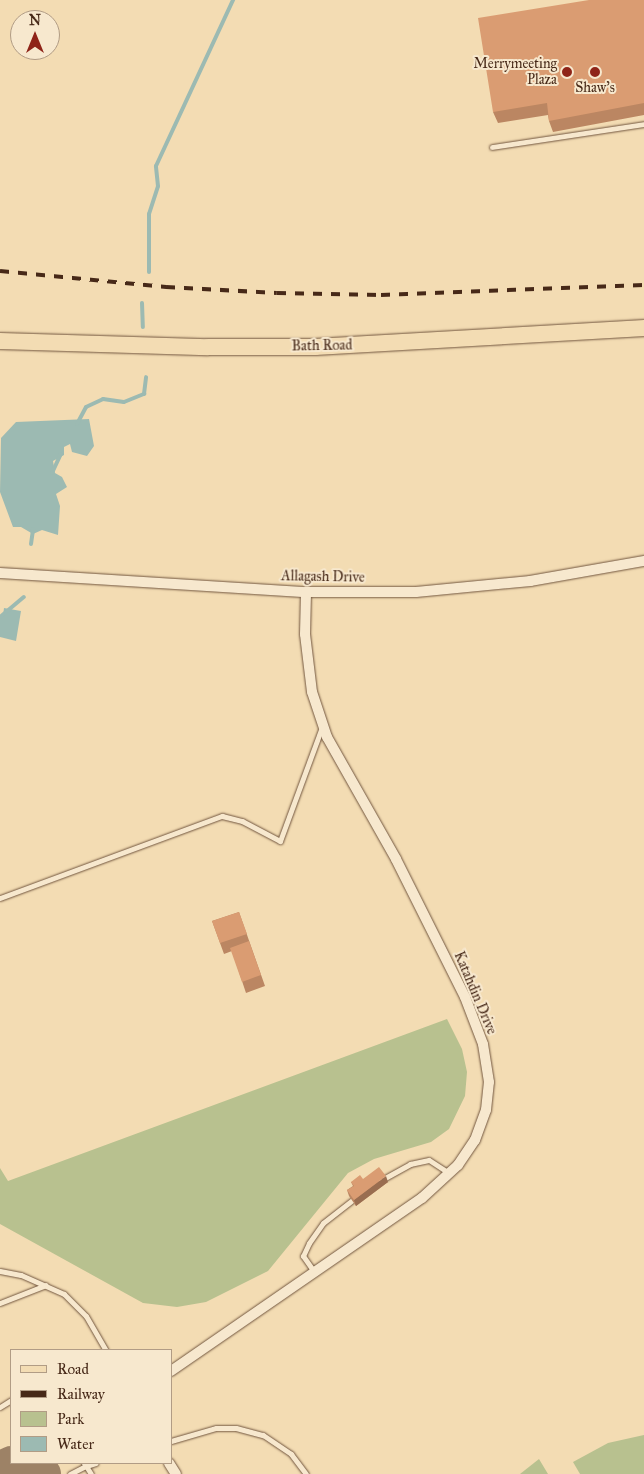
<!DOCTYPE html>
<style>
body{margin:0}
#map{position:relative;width:644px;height:1474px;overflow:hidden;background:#f3dcb3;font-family:"IM FELL Great Primer",serif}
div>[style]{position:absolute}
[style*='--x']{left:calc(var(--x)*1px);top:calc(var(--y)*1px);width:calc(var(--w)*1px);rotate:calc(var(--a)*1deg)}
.green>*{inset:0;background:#b8c18f}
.water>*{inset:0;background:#9cbab2}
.stream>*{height:4px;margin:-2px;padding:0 2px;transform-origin:2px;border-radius:2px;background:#9cbab2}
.taxiway>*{height:32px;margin:-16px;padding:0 16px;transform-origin:16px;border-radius:16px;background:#9d8266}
.roads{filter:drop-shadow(0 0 1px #72563f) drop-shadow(0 0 1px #72563f)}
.service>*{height:5px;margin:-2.5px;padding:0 2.5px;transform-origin:2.5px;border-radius:2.5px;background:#f7e8ce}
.minor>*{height:10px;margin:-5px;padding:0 5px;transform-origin:5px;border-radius:5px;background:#f7e8ce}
.primary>*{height:16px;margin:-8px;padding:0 8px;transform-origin:8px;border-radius:8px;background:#f3dcb3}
.rail>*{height:4px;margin-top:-2px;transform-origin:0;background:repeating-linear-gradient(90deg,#472918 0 9px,transparent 0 18px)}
.wall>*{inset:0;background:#bb8662}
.shaded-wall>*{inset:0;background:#996d50}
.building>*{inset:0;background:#da9c72}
.dots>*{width:14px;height:14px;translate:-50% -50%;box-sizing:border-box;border:2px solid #f7e8ce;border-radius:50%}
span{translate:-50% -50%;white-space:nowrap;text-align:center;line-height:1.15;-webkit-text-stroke:4px #f7e8ce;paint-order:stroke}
.poi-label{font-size:14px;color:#472918}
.right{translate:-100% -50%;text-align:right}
.street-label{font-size:14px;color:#472918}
.legend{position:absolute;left:10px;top:1349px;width:162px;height:115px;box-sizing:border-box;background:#f7e8ce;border:1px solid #b19c85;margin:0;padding:6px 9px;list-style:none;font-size:15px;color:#472918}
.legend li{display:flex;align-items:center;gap:10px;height:25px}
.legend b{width:25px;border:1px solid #b19c85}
.north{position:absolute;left:10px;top:10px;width:50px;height:50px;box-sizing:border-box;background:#f7e8ce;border:1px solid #b19c85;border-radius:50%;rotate:0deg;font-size:14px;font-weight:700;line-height:20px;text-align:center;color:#472918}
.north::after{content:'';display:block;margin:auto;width:18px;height:22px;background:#8f2418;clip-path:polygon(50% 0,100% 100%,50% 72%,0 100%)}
</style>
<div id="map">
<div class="green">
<i style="clip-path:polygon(447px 1019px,462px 1049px,467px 1072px,465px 1096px,449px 1129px,431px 1142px,374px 1159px,348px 1173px,268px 1271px,206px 1302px,177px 1307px,143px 1303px,0 1224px,0 1168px,8px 1181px)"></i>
<i style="clip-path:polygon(644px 1435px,644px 1474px,580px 1474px,573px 1462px,608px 1443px)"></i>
<i style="clip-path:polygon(539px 1459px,548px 1474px,520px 1474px)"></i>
</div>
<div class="water">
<i style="clip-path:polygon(89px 419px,94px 446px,87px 456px,72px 452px,70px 444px,64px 447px,64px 455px,53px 461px,55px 473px,62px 477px,67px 487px,56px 494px,60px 506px,58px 535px,42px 530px,33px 534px,21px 527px,13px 527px,0 492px,1px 438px,16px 422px)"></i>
<i style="clip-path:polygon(4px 608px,21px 611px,16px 641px,0 637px,0 615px,3px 616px)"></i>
</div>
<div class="stream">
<i style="--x:149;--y:272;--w:58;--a:-90"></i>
<i style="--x:149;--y:214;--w:29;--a:-72"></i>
<i style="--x:158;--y:186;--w:20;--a:-96"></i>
<i style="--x:156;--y:166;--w:183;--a:-65.1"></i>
<i style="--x:142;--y:303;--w:24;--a:88"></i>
<i style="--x:77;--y:424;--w:19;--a:-62"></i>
<i style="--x:86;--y:407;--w:19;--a:-25"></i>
<i style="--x:103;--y:399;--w:21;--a:8"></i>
<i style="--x:124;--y:402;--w:22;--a:-22"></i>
<i style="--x:144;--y:394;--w:17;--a:-83"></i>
<i style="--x:52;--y:473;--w:21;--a:-65"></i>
<i style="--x:31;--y:544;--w:15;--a:-82"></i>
<i style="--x:0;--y:617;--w:31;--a:-40"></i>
</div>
<div class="taxiway">
<i style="--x:27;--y:1463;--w:21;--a:31"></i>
<i style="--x:0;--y:1467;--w:12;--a:-24"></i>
</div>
<div class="roads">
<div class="service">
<i style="--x:492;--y:147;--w:154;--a:-8.6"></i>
<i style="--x:0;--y:898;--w:237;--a:-20.3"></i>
<i style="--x:222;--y:816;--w:21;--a:14"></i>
<i style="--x:242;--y:821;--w:43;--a:27.8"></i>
<i style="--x:280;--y:841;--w:121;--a:-69.8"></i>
<i style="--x:385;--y:1178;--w:29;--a:-29"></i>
<i style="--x:410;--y:1164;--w:19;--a:-12"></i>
<i style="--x:429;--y:1160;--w:24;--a:33"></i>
<i style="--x:0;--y:1271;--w:21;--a:11"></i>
<i style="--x:21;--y:1275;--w:47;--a:23.8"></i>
<i style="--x:64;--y:1294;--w:31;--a:45"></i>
<i style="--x:86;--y:1316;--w:39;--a:60"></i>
<i style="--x:315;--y:1273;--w:21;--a:-125"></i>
<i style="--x:303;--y:1256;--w:14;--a:-65"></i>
<i style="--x:309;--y:1243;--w:24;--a:-55"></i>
<i style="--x:323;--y:1223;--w:37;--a:-38"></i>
<i style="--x:0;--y:1303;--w:49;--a:-21.4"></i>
<i style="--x:0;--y:1407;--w:13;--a:-32"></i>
<i style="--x:171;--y:1441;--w:47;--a:-16.1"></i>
<i style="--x:216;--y:1428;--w:20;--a:0"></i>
<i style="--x:236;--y:1428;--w:28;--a:15"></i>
<i style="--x:263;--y:1435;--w:34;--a:34"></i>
<i style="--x:291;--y:1454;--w:25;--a:53"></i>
<i style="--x:84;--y:1463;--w:4;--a:56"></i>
<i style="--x:86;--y:1466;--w:10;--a:-17"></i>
<i style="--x:70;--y:1474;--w:18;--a:-27"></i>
<i style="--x:86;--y:1466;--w:9;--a:58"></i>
</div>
<div class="minor">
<i style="--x:0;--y:573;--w:307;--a:3.6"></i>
<i style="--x:306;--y:592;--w:110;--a:0"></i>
<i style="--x:416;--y:592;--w:115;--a:-5.5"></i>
<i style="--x:530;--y:581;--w:116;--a:-10"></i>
<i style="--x:171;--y:1371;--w:305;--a:-34.6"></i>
<i style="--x:422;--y:1198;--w:49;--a:-42.5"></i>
<i style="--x:458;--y:1165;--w:30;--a:-56"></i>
<i style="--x:475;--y:1140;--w:32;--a:-70"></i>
<i style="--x:486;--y:1110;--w:28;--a:-84"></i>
<i style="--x:489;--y:1082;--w:38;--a:-99"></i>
<i style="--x:483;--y:1044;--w:50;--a:-111"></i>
<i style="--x:465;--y:997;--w:154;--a:-116.6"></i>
<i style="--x:396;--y:859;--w:140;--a:-119.5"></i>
<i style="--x:327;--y:737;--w:47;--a:-108.4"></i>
<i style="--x:312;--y:692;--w:58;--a:-96.9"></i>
<i style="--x:305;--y:634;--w:42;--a:-88.6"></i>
<i style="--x:169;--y:1463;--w:13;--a:58"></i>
</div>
<div class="primary">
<i style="--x:0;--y:341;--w:208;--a:1.7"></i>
<i style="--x:208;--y:347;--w:107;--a:0"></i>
<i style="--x:315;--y:347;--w:330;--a:-3.3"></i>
</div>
</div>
<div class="rail">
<i style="--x:0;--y:271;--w:167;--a:5.5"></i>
<i style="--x:166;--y:287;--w:111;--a:3.1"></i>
<i style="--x:277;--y:293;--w:104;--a:1.1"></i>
<i style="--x:381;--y:295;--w:263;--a:-2.2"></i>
</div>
<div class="wall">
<i style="clip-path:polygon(644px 0,644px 115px,553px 132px,549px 121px,548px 115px,498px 123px,493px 112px)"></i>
<i style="clip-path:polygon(239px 912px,265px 986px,246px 993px,232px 951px,224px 954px,212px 921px)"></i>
<i style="clip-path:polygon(363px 1179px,388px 1182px,356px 1206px,349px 1196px,347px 1190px,353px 1186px,351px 1182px)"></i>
</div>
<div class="shaded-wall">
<i style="clip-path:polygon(386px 1176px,388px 1182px,356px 1206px,354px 1200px)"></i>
</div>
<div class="building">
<i style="clip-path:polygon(589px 0,644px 0,644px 103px,549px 121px,547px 103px,493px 112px,478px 18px)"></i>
<i style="clip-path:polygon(239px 912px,247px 934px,220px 943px,212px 921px)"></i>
<i style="clip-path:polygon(249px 941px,261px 975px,242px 982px,230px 948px)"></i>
<i style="clip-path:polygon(379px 1167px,386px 1176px,354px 1200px,347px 1190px,354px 1186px,351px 1182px,360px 1175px,363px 1179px)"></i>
</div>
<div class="dots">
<i style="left:567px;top:72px;background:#8f2418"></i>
<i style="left:595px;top:72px;background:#8f2418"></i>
</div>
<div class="poi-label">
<span class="right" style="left:557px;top:72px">Merrymeeting<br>Plaza</span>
<span style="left:595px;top:88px">Shaw's</span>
</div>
<div class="street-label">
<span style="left:322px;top:346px;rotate:-1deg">Bath Road</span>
<span style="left:323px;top:577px;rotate:1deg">Allagash Drive</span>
<span style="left:475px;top:993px;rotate:67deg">Katahdin Drive</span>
</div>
<ul class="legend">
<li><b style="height:6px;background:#f3dcb3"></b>Road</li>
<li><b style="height:6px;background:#472918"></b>Railway</li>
<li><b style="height:14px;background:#b8c18f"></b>Park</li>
<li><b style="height:14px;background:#9cbab2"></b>Water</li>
</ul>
<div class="north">N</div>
</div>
